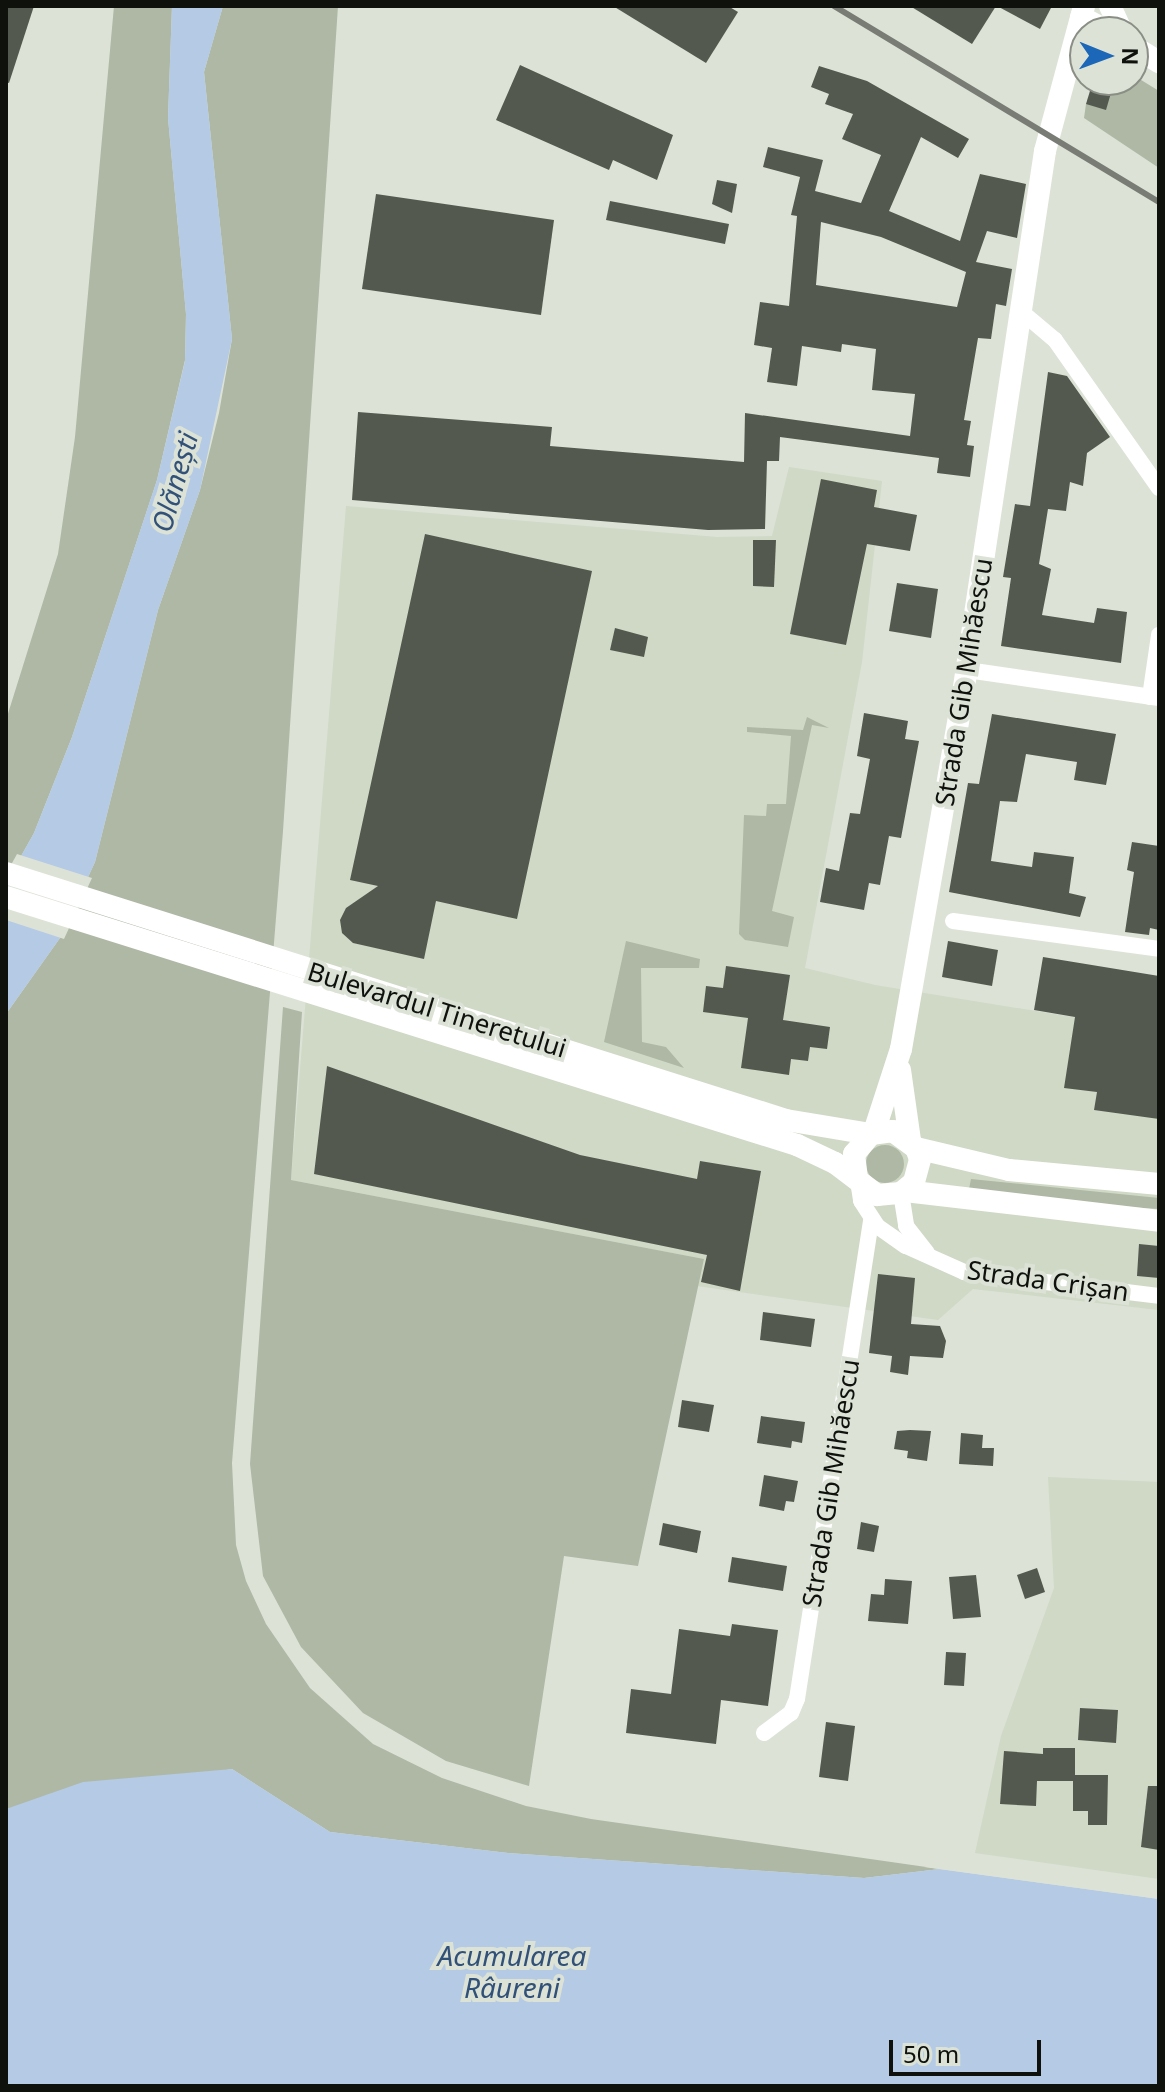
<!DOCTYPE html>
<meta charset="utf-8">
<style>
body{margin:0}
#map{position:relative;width:1165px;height:2092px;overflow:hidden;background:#dce2d6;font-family:"Noto Sans",sans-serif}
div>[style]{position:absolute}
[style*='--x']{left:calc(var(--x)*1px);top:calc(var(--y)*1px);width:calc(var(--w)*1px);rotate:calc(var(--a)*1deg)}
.built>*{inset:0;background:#cfd9c6}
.green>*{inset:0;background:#aeb8a5}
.round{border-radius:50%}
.water>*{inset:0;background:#b4cae5}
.pier>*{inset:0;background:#dce2d6}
.building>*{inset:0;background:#54594f}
.street>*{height:16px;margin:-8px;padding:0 8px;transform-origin:8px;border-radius:8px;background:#fff}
.secondary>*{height:22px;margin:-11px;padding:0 11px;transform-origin:11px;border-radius:11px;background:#fff}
.rail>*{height:6px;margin:-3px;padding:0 3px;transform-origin:3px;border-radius:3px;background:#787c74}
span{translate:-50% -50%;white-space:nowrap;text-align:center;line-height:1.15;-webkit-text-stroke:8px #dce2d6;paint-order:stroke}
.street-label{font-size:26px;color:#0e110c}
.water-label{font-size:28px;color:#315178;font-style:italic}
.frame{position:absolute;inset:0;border:8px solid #0e110c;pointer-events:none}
.north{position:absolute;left:1069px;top:16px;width:80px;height:80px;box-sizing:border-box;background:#dce2d6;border:2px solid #8a8e85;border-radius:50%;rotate:91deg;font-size:22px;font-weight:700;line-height:32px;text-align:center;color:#0e110c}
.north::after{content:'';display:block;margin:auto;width:28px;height:36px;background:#1c67b7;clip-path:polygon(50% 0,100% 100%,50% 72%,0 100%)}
.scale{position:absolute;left:889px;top:2040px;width:152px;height:36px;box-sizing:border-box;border:4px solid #0e110c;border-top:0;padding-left:10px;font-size:24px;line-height:28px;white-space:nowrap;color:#0e110c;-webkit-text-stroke:6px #dce2d6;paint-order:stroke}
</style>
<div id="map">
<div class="built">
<i style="clip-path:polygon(789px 467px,882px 481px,862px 662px,805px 968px,875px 985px,1159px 1031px,1159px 1310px,973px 1289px,938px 1320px,697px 1286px,704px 1259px,291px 1180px,346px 506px,717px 537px,772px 536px)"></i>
<i style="clip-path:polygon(1048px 1477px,1159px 1482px,1159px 1879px,975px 1853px,1001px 1736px,1054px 1588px)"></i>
</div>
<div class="green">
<i style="clip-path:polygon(114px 6px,172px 6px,168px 118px,186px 314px,185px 360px,157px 480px,72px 737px,34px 833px,6px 883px,6px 720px,58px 554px,75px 437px)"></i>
<i style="clip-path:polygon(223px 6px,338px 6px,283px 831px,232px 1463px,236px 1545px,246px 1581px,266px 1624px,310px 1688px,373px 1744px,442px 1778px,526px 1806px,591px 1819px,940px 1869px,864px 1878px,508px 1853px,330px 1832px,232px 1769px,6px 1809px,6px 1014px,60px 938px,95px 862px,158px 610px,200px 490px,219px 413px,232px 339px,204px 72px)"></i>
<i style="clip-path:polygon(1133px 75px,1159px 91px,1159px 168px,1084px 118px,1086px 104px,1112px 86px,1093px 80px,1133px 80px)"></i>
<i style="clip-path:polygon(807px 717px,829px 728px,812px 725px,772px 911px,794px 917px,788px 947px,745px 940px,739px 934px,744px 815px,766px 816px,767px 804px,786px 804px,791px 736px,747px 732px,747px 727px,803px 730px)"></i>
<i style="clip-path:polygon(626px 941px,700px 959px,699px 968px,641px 968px,642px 1042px,666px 1047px,684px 1068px,604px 1042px)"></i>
<i style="clip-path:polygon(283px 1007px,302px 1012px,291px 1180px,704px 1259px,638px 1566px,564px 1556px,529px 1786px,446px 1761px,363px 1713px,301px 1647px,263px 1576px,250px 1464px)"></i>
<i class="round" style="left:866px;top:1145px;width:38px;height:38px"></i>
<i style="clip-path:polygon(971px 1179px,1159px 1198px,1159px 1209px,1048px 1202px,969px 1189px)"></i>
</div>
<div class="water">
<i style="clip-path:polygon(172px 6px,223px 6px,204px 72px,232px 339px,200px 490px,158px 610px,95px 862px,60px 938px,6px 1014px,6px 883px,34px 833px,72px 737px,157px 480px,185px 361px,186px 314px,168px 118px)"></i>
<i style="clip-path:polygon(232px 1769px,330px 1832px,508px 1853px,864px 1878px,940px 1869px,1159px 1899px,1159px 2086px,6px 2086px,6px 1809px,83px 1782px)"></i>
</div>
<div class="pier">
<i style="clip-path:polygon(17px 854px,92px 878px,64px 939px,6px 920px,6px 874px)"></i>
<i style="clip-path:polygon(940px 1865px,1159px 1895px,1159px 1899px,924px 1867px)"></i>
</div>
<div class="building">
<i style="clip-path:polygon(6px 6px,34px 6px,9px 83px,6px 82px)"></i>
<i style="clip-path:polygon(613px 6px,728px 6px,738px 12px,706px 63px)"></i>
<i style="clip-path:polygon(910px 6px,996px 6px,972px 44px)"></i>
<i style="clip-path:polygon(997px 6px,1052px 6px,1040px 29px)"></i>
<i style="clip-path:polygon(520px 65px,673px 135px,657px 180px,613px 160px,609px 170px,496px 120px)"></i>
<i style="clip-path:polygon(evenodd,819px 66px,867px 81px,969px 139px,958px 158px,921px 137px,889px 211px,960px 241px,980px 174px,1026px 184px,1017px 238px,987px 231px,976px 262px,1012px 269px,1006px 306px,996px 304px,991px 339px,978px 338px,964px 420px,971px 421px,967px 445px,974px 446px,970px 477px,937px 473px,939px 458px,780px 437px,779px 461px,767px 461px,765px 529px,708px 530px,352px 500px,358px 412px,552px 427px,550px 446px,744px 462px,745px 413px,910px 436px,915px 394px,872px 390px,876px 349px,842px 344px,841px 352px,802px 346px,797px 386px,767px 382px,772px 348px,754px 345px,760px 302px,789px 306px,797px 216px,791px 215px,800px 177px,763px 167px,768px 147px,823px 160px,815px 191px,861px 203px,881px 155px,842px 139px,853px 114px,825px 104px,829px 94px,811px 87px,819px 66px,821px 222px,881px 237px,966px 272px,957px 307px,816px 285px,821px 222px)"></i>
<i style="clip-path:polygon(1093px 81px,1113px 86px,1106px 110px,1086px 104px)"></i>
<i style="clip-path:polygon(717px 180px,737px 184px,732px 213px,712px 204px)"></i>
<i style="clip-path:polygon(376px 194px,554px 220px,541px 315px,362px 289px)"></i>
<i style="clip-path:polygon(610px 201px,729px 224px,725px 244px,606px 220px)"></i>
<i style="clip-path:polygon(1048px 372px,1067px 376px,1110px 437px,1087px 453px,1083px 486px,1070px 482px,1066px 511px,1048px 509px,1039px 564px,1051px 569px,1042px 615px,1094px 623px,1097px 608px,1127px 612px,1121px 663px,1001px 646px,1011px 578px,1003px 577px,1015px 504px,1030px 506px)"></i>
<i style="clip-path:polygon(821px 479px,877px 490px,874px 507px,917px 515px,910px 551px,867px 544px,846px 645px,790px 634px)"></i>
<i style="clip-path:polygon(425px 534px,592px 571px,517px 919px,436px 901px,424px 959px,353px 943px,342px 933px,340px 920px,346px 908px,378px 886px,350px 880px)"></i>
<i style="clip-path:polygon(753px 540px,776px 540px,774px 587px,753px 586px)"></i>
<i style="clip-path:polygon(897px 583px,938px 589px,931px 638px,889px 631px)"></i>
<i style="clip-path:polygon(615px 628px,648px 637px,644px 657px,610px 650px)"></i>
<i style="clip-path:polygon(864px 713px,908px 721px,905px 739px,919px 741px,901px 838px,889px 836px,880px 885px,869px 883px,864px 910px,820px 902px,826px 868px,839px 871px,850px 813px,860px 814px,870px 759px,857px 756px)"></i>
<i style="clip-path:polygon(992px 714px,1116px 734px,1106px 785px,1074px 780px,1077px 762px,1026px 754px,1017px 802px,1000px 801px,991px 861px,1032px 867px,1034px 852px,1074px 857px,1069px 893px,1086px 897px,1080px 917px,949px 892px,968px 783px,979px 784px)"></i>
<i style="clip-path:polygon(1132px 842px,1159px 846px,1159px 930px,1150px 928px,1149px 935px,1125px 932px,1134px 872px,1127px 870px)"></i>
<i style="clip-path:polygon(948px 941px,998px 950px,992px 986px,942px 977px)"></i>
<i style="clip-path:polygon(1043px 957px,1159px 976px,1159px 1119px,1094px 1110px,1097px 1092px,1064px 1088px,1075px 1017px,1034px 1010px)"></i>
<i style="clip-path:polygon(726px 966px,790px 975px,783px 1020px,830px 1027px,827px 1049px,810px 1047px,808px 1061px,791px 1059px,789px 1075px,741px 1068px,748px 1018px,703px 1012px,706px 986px,723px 988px)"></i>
<i style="clip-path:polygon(327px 1066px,580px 1155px,697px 1179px,700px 1161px,761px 1171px,740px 1291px,701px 1282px,707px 1255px,314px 1174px)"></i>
<i style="clip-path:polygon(1139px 1244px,1159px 1246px,1159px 1278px,1137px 1276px)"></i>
<i style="clip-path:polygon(878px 1274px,915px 1278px,911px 1324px,940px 1326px,946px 1341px,943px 1358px,910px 1356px,908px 1375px,890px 1372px,892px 1356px,869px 1353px)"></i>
<i style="clip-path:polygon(763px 1312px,815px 1319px,811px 1347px,760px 1340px)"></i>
<i style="clip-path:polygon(682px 1400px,714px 1405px,709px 1432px,678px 1427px)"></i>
<i style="clip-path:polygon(761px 1416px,805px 1422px,802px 1443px,792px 1441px,791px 1448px,757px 1443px)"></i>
<i style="clip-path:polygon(910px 1430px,931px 1431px,927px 1461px,907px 1458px,908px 1451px,894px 1449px,897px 1431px)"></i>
<i style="clip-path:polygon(961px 1433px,983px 1435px,982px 1448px,994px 1448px,993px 1466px,959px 1464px)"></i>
<i style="clip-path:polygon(764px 1475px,798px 1481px,794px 1502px,786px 1501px,784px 1511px,759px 1506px)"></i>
<i style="clip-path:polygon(861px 1522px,879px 1526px,874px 1552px,857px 1549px)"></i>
<i style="clip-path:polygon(663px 1523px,701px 1531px,697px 1553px,659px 1545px)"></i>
<i style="clip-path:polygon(732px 1557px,787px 1566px,783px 1591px,728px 1582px)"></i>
<i style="clip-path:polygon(1037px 1568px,1045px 1592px,1025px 1599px,1017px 1575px)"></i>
<i style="clip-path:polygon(976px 1575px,981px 1617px,953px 1619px,949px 1577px)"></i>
<i style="clip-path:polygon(885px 1579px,912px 1581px,908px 1624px,868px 1621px,871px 1594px,884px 1595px)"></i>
<i style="clip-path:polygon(732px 1624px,778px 1630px,768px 1706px,721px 1700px,716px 1744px,626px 1733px,631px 1689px,671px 1694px,679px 1629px,730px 1636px)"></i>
<i style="clip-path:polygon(946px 1652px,966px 1653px,964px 1686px,944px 1685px)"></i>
<i style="clip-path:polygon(1080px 1708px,1118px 1710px,1116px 1743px,1078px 1740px)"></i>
<i style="clip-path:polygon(826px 1722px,855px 1726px,848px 1781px,819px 1777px)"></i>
<i style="clip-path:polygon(1043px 1748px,1075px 1748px,1075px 1775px,1108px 1775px,1107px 1825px,1088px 1825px,1088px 1811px,1073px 1811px,1073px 1781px,1037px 1781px,1036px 1806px,1000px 1804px,1004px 1751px,1043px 1754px)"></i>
<i style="clip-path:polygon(1148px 1786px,1159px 1786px,1159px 1850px,1141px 1847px)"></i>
</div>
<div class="street">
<i style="--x:1023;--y:313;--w:42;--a:40.2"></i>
<i style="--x:1055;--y:340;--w:181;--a:54.9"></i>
<i style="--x:967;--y:670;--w:194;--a:8.3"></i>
<i style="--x:1150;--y:697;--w:63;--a:-81.7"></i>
<i style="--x:953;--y:921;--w:208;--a:7.7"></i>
<i style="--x:858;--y:1181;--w:20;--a:81"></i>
<i style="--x:861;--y:1201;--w:30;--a:57"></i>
<i style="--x:877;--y:1226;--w:35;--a:35"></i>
<i style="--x:906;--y:1246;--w:64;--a:24.1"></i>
<i style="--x:964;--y:1272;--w:196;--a:7"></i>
<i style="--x:901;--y:1193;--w:33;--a:81"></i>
<i style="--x:906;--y:1226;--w:34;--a:52"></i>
<i style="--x:764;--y:1733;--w:34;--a:-37"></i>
<i style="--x:791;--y:1713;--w:15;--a:-67"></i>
<i style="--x:797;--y:1699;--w:486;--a:-81.2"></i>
</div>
<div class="secondary">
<i style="--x:1110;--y:6;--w:29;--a:65"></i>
<i style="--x:1081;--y:17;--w:32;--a:28"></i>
<i style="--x:1133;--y:46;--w:31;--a:32"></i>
<i style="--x:6;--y:873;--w:818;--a:17.57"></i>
<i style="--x:786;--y:1120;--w:86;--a:9.4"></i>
<i style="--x:6;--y:897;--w:829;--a:17.41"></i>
<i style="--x:797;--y:1145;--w:42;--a:25.3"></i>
<i style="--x:835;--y:1163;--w:53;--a:37.3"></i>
<i style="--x:877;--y:1195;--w:24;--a:-5"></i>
<i style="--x:901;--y:1193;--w:17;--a:-40"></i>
<i style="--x:914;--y:1182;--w:24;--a:-75"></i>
<i style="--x:920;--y:1159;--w:12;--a:-110"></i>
<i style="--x:916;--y:1148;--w:29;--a:-144"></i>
<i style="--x:893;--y:1131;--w:22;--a:172"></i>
<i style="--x:871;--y:1134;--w:26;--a:130"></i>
<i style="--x:854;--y:1154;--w:25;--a:83"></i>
<i style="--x:900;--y:1070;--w:71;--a:81.9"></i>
<i style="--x:874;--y:1132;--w:87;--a:-72"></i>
<i style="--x:901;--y:1049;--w:354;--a:-80.1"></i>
<i style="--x:962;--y:700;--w:555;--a:-81.4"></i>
<i style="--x:1045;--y:151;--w:150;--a:-74.9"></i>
<i style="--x:916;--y:1148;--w:96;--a:13.3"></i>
<i style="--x:1009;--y:1170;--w:151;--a:5.3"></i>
<i style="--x:905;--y:1191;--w:256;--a:6.7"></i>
</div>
<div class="rail">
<i style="--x:834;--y:6;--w:380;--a:31.1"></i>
</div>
<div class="street-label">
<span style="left:964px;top:682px;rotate:-81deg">Strada Gib Mihăescu</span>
<span style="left:437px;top:1010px;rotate:17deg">Bulevardul Tineretului</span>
<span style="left:1048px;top:1281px;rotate:8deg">Strada Crișan</span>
<span style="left:831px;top:1483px;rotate:-81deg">Strada Gib Mihăescu</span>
</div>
<div class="water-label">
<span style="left:174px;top:482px;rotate:-74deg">Olănești</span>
<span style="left:512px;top:1971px">Acumularea<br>Râureni</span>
</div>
<div class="frame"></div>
<div class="north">N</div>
<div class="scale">50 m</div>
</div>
